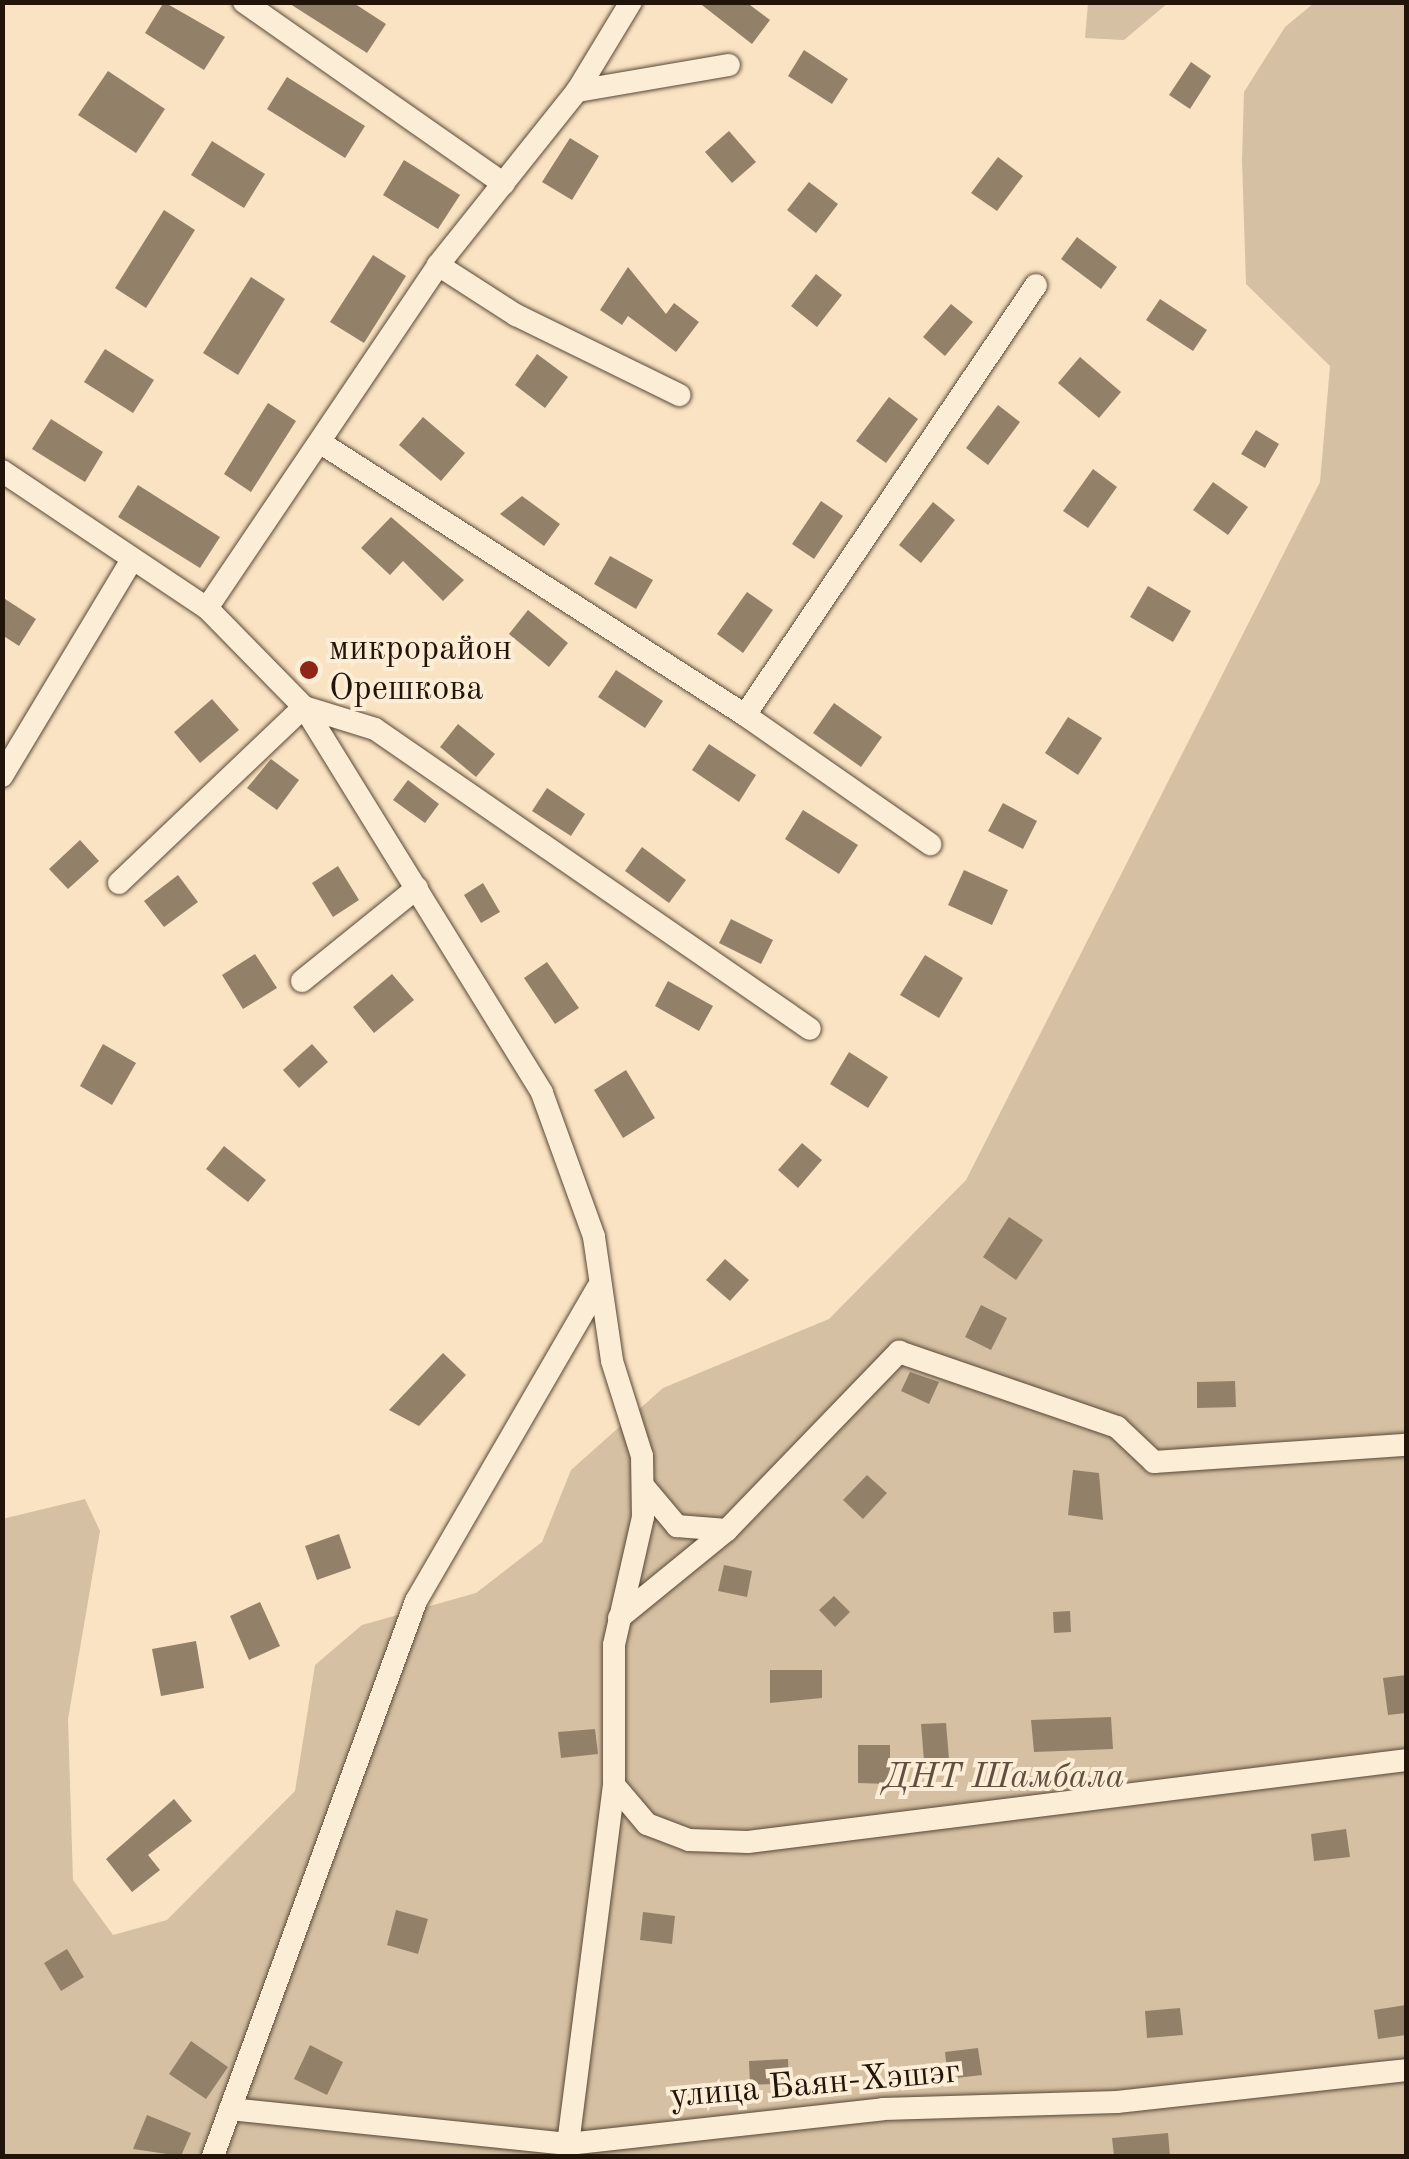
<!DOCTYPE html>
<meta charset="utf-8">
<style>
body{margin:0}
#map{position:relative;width:1409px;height:2159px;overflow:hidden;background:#fae3c2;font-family:"Old Standard TT",serif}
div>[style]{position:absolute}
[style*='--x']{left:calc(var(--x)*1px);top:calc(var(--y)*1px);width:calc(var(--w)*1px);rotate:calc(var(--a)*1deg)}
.green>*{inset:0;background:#d5c0a3}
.building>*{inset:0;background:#938069}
.roads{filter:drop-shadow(0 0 2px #594837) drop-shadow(0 0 2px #594837)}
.minor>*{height:22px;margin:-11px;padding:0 11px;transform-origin:11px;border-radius:11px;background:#fcedd7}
.dots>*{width:28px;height:28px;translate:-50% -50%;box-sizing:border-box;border:5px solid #fcedd7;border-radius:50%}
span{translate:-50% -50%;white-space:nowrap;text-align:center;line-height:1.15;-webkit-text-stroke:8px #fcedd7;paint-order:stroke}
.poi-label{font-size:35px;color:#231409}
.left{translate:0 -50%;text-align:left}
.park-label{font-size:35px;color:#61503f;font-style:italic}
.street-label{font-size:35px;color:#231409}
.frame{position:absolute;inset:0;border:5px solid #231409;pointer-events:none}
</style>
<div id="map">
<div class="green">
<i style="clip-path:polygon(1088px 3px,1088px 2px,1168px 3px,1124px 40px,1085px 38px)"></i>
<i style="clip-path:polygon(1314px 3px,1406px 3px,1406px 2156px,3px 2156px,2px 1519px,85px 1499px,100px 1531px,68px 1719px,73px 1880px,113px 1935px,167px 1920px,295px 1791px,315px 1665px,362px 1625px,476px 1593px,542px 1542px,571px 1470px,663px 1388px,829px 1319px,966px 1180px,1320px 482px,1330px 366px,1246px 284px,1242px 160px,1244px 92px,1285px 27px)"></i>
</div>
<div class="building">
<i style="clip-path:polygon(164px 2px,225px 37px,204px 70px,145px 33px)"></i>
<i style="clip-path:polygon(287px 2px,352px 2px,386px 24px,367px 53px)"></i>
<i style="clip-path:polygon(698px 2px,746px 2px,770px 20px,752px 44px)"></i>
<i style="clip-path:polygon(804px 50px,848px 79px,832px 104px,788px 76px)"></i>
<i style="clip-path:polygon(1191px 62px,1211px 76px,1190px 109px,1169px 95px)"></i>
<i style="clip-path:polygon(108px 71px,165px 109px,136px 153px,78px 115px)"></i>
<i style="clip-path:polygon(287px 77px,365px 126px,345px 158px,267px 109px)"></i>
<i style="clip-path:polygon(729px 131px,756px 162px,732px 183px,705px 152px)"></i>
<i style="clip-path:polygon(570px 138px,599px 156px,572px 200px,542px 182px)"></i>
<i style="clip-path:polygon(212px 141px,265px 174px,244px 208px,191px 175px)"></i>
<i style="clip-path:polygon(998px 157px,1023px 176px,997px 211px,971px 193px)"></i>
<i style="clip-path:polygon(404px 160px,460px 195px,438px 229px,383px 195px)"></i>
<i style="clip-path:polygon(809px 182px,838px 204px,816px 233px,787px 210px)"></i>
<i style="clip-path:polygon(164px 210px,195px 230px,146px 308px,115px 288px)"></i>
<i style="clip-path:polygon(1077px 237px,1117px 267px,1101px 289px,1061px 259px)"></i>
<i style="clip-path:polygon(373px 255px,406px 276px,364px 343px,330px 322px)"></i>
<i style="clip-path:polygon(628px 267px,666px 314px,674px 303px,699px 322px,676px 352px,628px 316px,622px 325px,600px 310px)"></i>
<i style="clip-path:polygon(816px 274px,842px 295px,817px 327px,791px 306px)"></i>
<i style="clip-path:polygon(251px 277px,285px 299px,238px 375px,203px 353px)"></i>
<i style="clip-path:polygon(1160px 299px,1207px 330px,1193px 351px,1146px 320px)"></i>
<i style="clip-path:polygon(951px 304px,973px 322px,945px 356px,923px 337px)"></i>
<i style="clip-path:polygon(105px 349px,154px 380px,133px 413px,84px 382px)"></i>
<i style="clip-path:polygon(537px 354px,568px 377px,545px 408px,515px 385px)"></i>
<i style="clip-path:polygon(1080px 357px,1121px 392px,1099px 418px,1058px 383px)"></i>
<i style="clip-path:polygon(889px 397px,918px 419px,886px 463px,856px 441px)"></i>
<i style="clip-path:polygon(268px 403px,296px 421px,251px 492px,224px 474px)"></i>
<i style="clip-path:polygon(998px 405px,1020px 422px,988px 465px,966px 448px)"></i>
<i style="clip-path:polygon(423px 417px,465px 453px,441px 481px,399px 445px)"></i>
<i style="clip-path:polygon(51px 419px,103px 452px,85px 482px,32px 449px)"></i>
<i style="clip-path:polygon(1256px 430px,1279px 444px,1265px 468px,1241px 454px)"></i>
<i style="clip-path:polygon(1093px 469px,1117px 487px,1088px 528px,1063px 511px)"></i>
<i style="clip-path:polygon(1213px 482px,1248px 507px,1228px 535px,1193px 510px)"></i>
<i style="clip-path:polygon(138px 485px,220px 537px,200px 568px,118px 517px)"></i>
<i style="clip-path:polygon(522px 496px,560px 524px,544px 546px,500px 514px)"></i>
<i style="clip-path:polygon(821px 501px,843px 516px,814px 559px,792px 544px)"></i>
<i style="clip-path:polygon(933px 502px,955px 520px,921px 563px,899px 545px)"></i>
<i style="clip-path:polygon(391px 517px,464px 580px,443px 601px,403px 561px,390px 575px,361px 548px)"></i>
<i style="clip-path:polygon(610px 556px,653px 580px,636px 609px,594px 584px)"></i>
<i style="clip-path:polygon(1148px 586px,1191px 611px,1173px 642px,1130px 617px)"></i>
<i style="clip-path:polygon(747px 592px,773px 610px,743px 653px,717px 634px)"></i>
<i style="clip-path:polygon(2px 597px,36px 619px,19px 646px,2px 635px)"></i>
<i style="clip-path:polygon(528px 610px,568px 643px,549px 667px,509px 634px)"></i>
<i style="clip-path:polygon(616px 670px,663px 701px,645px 728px,598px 697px)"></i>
<i style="clip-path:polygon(212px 699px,239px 730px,200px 763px,174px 732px)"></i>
<i style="clip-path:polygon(834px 703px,882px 737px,861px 767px,813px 733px)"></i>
<i style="clip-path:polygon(1068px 717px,1102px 738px,1078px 775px,1045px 753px)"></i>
<i style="clip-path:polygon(458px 724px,495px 754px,476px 777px,440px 747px)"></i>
<i style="clip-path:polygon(709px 744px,756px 775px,739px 802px,692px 770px)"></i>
<i style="clip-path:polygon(271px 759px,299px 780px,277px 810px,247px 788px)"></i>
<i style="clip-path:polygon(408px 780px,439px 804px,425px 823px,393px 800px)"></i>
<i style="clip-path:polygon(547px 788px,585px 814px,571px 836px,532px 811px)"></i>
<i style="clip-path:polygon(1003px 803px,1037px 821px,1023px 849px,988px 831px)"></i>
<i style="clip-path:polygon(803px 810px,858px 845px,839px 874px,785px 839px)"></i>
<i style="clip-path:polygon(80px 840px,99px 861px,68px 889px,49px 869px)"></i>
<i style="clip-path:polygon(642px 847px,686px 880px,669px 903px,625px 871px)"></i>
<i style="clip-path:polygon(338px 866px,359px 900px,333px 917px,312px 883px)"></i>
<i style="clip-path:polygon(964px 870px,1008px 890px,992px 925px,948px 905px)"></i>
<i style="clip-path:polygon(178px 875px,198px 902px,164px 927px,144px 901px)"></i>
<i style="clip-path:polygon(483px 883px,500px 912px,481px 923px,464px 895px)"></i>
<i style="clip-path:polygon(731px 919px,773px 940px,761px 964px,719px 943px)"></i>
<i style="clip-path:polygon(255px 954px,277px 988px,243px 1009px,222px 975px)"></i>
<i style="clip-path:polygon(925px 955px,963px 978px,939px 1018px,900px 995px)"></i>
<i style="clip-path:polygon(547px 962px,579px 1008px,555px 1024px,524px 978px)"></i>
<i style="clip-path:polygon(392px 974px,414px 1000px,374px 1033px,353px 1007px)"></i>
<i style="clip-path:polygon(668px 981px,713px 1006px,699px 1031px,655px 1006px)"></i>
<i style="clip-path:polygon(103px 1044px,136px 1063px,112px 1105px,80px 1086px)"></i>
<i style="clip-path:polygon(312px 1044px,328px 1062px,299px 1088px,283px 1070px)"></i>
<i style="clip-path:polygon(849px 1052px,888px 1077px,868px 1108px,830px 1084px)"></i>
<i style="clip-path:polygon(626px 1070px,655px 1118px,623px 1138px,594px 1090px)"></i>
<i style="clip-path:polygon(802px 1143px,822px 1160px,798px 1188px,778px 1170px)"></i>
<i style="clip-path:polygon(224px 1146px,266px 1180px,248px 1202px,206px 1169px)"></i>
<i style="clip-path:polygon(1009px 1217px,1043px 1240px,1016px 1280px,983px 1257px)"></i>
<i style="clip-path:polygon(725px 1259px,749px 1280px,730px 1301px,706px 1280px)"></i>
<i style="clip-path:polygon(981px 1305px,1007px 1318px,991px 1350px,965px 1337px)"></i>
<i style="clip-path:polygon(443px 1353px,466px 1375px,419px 1426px,389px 1410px)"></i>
<i style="clip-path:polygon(910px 1372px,939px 1382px,929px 1404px,901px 1391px)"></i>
<i style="clip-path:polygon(1235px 1381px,1236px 1407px,1197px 1408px,1197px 1382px)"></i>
<i style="clip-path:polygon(1073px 1470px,1099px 1473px,1103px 1520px,1068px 1515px)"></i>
<i style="clip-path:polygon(867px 1475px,887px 1493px,863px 1519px,843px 1500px)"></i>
<i style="clip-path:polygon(339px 1534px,351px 1568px,317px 1580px,305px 1546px)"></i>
<i style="clip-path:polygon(724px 1565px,752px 1571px,747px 1597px,718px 1591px)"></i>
<i style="clip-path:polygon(834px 1596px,850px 1612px,835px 1627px,819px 1610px)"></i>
<i style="clip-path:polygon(260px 1602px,280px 1646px,249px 1660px,230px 1616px)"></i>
<i style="clip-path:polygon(1070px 1611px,1071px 1632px,1054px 1633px,1053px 1612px)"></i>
<i style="clip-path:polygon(196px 1641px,204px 1688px,161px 1696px,152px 1649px)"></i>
<i style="clip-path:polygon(770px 1670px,822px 1670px,822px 1698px,770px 1703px)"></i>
<i style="clip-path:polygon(1406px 1675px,1406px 1713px,1388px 1715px,1383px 1678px)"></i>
<i style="clip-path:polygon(1111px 1717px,1113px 1749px,1034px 1752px,1031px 1720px)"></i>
<i style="clip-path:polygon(946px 1723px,949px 1759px,924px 1761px,921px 1724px)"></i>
<i style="clip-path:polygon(595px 1729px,598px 1754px,561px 1758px,558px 1732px)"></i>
<i style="clip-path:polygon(858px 1745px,890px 1745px,890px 1784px,858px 1783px)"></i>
<i style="clip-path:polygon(174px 1799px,192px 1821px,148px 1855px,160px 1870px,132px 1892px,106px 1859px)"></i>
<i style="clip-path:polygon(1346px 1829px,1350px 1857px,1314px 1861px,1311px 1834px)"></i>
<i style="clip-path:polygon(396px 1910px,428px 1919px,418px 1954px,387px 1945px)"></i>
<i style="clip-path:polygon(643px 1912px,675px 1916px,672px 1944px,640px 1940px)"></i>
<i style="clip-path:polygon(67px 1949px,84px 1977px,61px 1991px,44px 1963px)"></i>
<i style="clip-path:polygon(1406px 2005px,1406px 2035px,1378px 2039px,1374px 2010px)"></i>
<i style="clip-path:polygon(1180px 2008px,1183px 2035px,1147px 2038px,1145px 2011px)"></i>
<i style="clip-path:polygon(191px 2041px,228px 2067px,206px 2099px,169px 2074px)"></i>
<i style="clip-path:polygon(310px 2045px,343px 2062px,327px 2095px,294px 2079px)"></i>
<i style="clip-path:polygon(978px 2048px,982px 2075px,948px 2079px,945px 2052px)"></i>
<i style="clip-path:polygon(788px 2059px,789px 2083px,750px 2085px,749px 2061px)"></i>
<i style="clip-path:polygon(147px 2115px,191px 2133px,181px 2156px,133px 2149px)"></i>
<i style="clip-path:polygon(1168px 2133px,1170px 2156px,1114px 2156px,1112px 2138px)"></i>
</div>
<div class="roads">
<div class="minor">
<i style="--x:244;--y:2;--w:317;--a:35"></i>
<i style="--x:577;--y:91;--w:154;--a:-9.7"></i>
<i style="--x:438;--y:265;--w:93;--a:32.7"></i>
<i style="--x:516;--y:315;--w:182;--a:26.1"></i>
<i style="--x:321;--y:443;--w:504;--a:32.68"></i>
<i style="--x:745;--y:715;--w:519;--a:-55.91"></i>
<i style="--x:2;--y:471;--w:247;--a:33.8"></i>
<i style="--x:207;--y:608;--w:139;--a:45.6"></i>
<i style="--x:304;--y:707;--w:453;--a:58.3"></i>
<i style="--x:542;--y:1093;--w:153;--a:70.1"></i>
<i style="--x:594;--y:1237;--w:125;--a:81.7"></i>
<i style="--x:612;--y:1361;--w:100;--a:72.5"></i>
<i style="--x:642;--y:1456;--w:61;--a:89.1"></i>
<i style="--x:643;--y:1517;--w:131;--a:102.8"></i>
<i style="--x:614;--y:1645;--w:140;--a:90"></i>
<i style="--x:207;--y:608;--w:414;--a:-56"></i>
<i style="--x:438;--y:265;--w:223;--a:-51.4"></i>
<i style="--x:577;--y:91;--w:104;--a:-58.8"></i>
<i style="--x:304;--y:707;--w:74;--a:17.2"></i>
<i style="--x:375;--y:729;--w:528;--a:34.59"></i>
<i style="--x:745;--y:715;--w:226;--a:34.9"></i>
<i style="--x:2;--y:776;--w:252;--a:-59"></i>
<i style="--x:119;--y:883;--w:255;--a:-43.6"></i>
<i style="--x:302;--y:981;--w:148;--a:-39"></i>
<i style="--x:645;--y:1488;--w:50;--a:49.9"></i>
<i style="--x:677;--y:1526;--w:50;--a:4.6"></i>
<i style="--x:619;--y:1618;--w:139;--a:-39.2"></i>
<i style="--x:727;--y:1530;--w:248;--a:-46"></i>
<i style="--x:899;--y:1352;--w:231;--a:19"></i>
<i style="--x:1117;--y:1427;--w:51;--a:43.4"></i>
<i style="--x:1154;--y:1462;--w:253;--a:-3.9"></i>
<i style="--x:230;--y:2109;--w:340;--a:5.9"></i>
<i style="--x:568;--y:2144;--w:317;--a:-6.3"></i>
<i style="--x:883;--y:2109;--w:234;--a:-1.7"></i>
<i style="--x:1117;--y:2102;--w:291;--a:-6.3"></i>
<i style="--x:568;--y:2144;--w:362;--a:-82.7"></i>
<i style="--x:614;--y:1785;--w:51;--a:49.8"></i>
<i style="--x:647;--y:1824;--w:45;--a:20.9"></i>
<i style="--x:689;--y:1840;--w:59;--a:1.9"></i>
<i style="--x:748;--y:1842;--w:663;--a:-7.1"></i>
<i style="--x:213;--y:2156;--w:591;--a:-69.91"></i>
<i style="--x:416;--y:1601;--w:361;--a:-59.9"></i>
</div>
</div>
<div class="dots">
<i style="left:309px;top:670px;background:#8f2418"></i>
</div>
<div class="poi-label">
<span class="left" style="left:329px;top:670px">микрорайон<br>Орешкова</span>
</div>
<div class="park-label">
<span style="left:1004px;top:1778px">ДНТ Шамбала</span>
</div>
<div class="street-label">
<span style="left:815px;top:2085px;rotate:-5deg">улица Баян-Хэшэг</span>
</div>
<div class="frame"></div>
</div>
